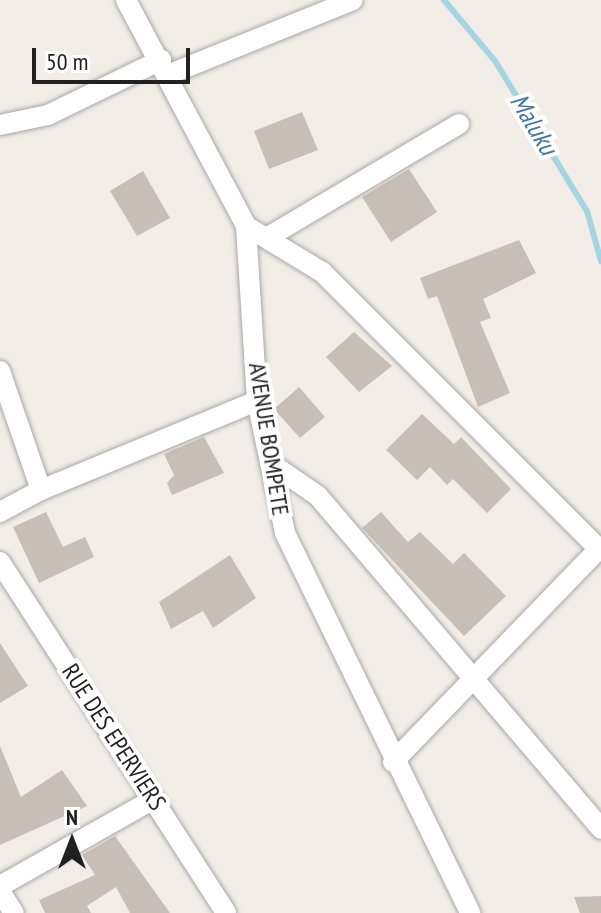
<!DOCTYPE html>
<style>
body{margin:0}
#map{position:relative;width:601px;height:913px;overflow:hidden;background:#f2eee7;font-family:"PT Sans Narrow",sans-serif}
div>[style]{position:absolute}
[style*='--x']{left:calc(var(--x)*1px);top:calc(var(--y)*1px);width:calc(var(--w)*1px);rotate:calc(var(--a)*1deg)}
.stream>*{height:6px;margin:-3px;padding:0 3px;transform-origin:3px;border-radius:3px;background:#a6d5e2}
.building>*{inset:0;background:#c7beb6}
.roads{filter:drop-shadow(0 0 2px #a8a8a8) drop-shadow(0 0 2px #a8a8a8)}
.minor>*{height:20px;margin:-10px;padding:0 10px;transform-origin:10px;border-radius:10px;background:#fff}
span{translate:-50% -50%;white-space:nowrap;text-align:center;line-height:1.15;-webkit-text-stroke:8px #fff;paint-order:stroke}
.street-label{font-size:24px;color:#212121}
.water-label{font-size:26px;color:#4176a7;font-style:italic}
.north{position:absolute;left:32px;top:801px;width:80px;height:80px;-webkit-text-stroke:6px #fff;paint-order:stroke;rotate:0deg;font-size:22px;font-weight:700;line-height:32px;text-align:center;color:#212121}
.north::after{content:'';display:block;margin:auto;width:28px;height:36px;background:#212121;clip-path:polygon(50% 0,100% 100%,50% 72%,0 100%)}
.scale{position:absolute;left:32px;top:48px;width:158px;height:36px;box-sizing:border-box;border:4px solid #212121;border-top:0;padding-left:10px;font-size:24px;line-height:28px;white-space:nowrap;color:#212121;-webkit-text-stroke:6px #fff;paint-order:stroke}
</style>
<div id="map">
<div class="stream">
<i style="--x:444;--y:0;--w:80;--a:50.1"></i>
<i style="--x:495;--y:61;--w:176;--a:58.5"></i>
<i style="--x:587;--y:211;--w:52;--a:74.4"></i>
</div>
<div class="building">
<i style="clip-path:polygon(302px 112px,318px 150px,269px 169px,254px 131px)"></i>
<i style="clip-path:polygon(409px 169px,437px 212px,391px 242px,362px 197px)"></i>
<i style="clip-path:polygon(143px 171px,170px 218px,137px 236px,110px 191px)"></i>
<i style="clip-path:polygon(519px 240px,536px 273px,483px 299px,491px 318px,480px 322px,510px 393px,478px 407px,437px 296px,428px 299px,420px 278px)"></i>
<i style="clip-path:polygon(354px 332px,392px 366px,359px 392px,326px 357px)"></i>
<i style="clip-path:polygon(299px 387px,325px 417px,300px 438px,274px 409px)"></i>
<i style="clip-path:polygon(422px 414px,454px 444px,461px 437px,511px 489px,487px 513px,453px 479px,447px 485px,430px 467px,417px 480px,386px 450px)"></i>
<i style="clip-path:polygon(204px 437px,224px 473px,172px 495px,167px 483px,174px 475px,164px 454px)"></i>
<i style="clip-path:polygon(46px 512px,63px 547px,85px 537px,94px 557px,39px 583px,13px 527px)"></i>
<i style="clip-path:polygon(381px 512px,408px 542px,420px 532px,453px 564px,464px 553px,506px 596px,464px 636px,362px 528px)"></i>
<i style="clip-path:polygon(230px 555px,256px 598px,213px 628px,203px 611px,171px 629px,159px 602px)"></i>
<i style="clip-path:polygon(0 643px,28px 686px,0 703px)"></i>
<i style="clip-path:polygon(0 746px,21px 797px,62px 770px,87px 806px,0 845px)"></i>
<i style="clip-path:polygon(115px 836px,170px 913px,130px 913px,116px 887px,87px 906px,91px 913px,45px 913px,39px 900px,95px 875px,82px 855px)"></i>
<i style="clip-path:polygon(601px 896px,601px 913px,580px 913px,574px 897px)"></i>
</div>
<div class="roads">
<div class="minor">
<i style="--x:126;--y:0;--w:256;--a:62"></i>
<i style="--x:246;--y:226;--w:175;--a:86.4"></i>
<i style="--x:257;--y:401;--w:135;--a:78"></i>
<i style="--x:285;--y:533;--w:423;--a:64"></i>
<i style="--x:170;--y:74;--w:197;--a:-22"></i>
<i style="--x:0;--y:125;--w:49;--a:-11.8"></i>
<i style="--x:48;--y:115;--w:126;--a:-26"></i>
<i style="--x:246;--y:226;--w:89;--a:31.2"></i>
<i style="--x:322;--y:272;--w:395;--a:45"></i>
<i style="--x:268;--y:237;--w:222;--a:-30.6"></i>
<i style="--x:0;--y:371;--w:126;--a:71"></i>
<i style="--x:41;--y:490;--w:47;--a:151.8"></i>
<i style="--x:270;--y:463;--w:58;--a:34.5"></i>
<i style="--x:318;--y:496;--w:437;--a:49.6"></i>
<i style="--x:41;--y:490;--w:234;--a:-22.4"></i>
<i style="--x:0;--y:562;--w:417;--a:57.2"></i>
<i style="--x:393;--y:762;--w:296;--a:-46"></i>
<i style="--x:0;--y:886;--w:177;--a:-29.5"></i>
<i style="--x:0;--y:891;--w:26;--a:58"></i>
</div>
</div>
<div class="street-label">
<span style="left:269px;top:439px;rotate:81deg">AVENUE BOMPETE</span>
<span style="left:114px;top:737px;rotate:57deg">RUE DES EPERVIERS</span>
</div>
<div class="water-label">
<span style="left:534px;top:124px;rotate:59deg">Maluku</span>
</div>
<div class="north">N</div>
<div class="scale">50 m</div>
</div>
